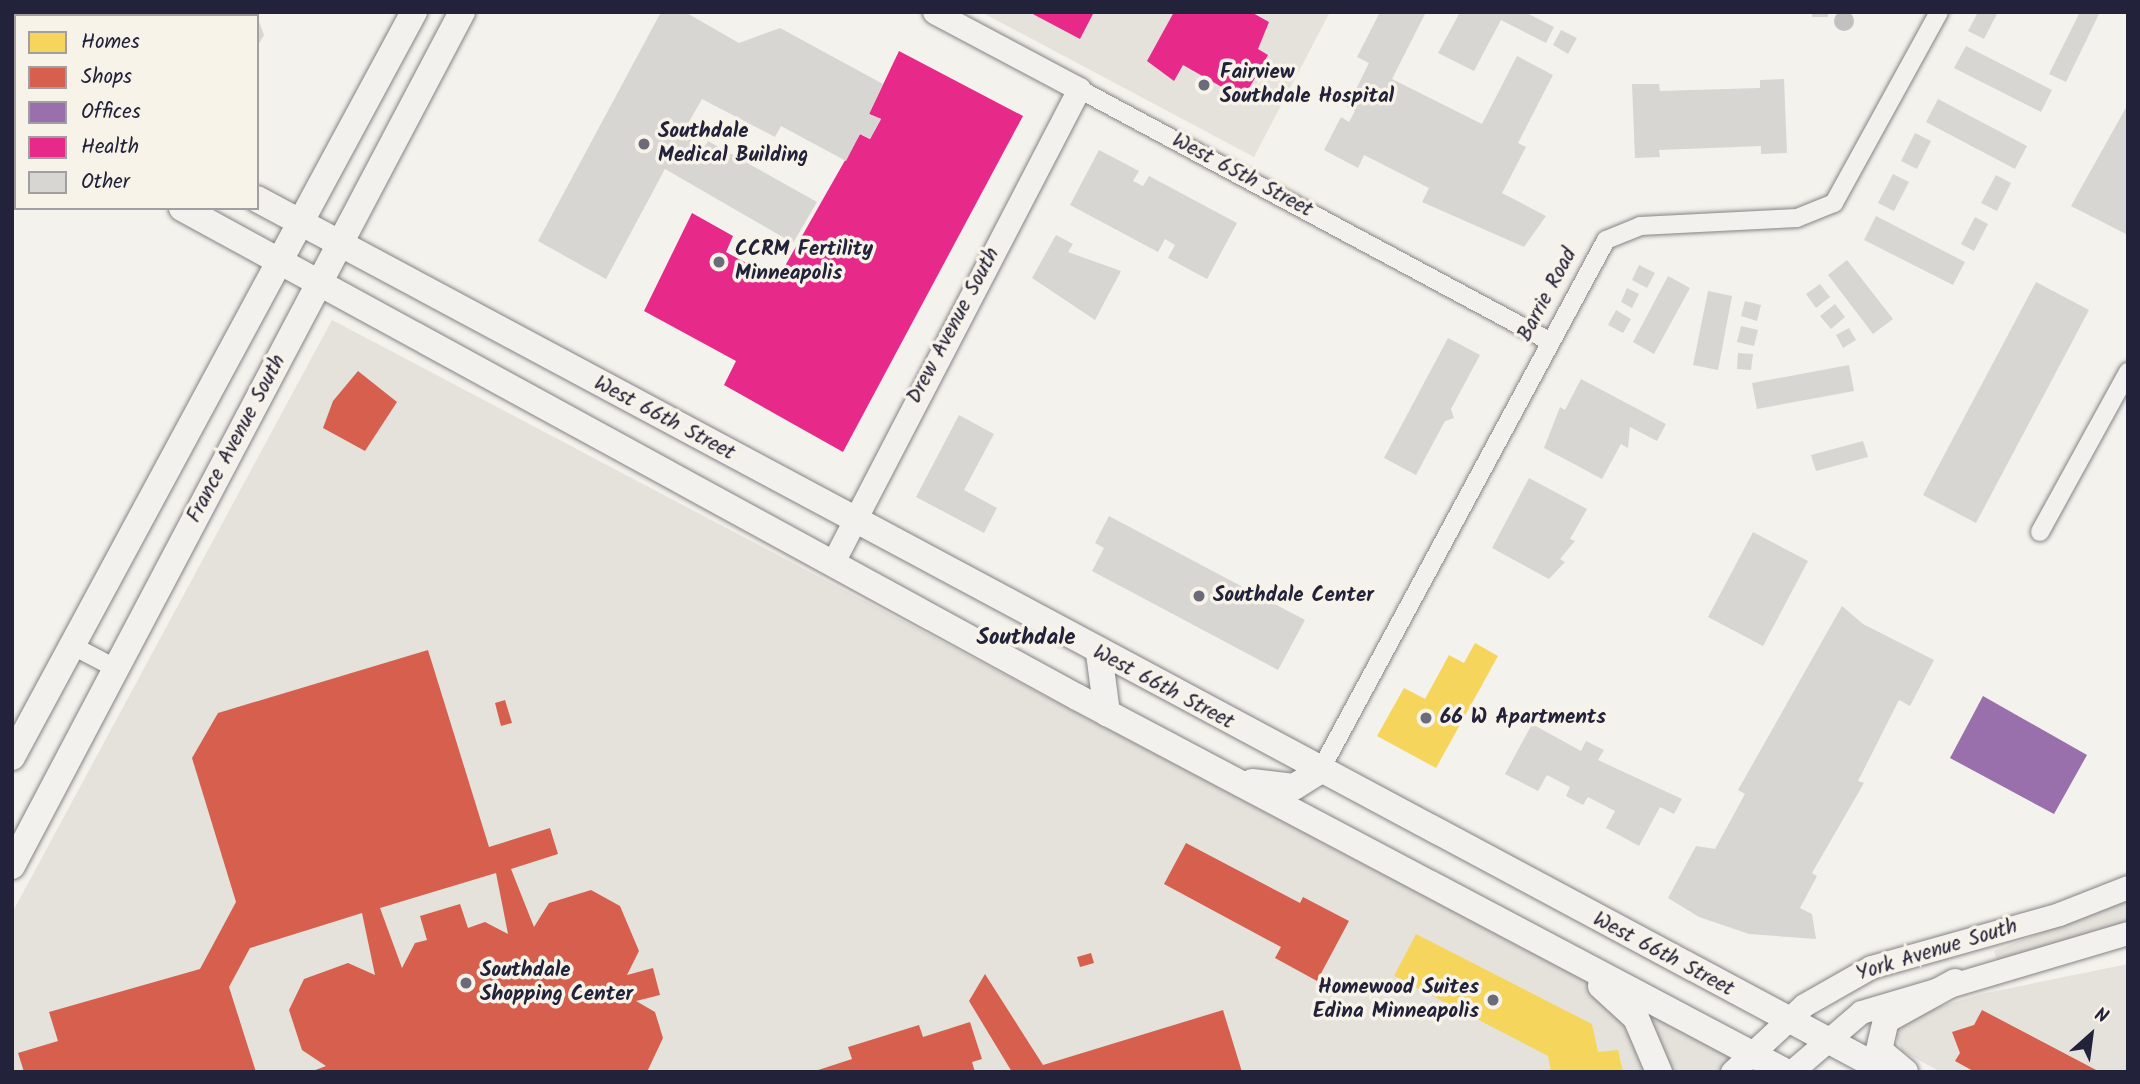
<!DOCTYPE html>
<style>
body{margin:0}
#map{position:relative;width:2140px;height:1084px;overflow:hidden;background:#f4f2ec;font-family:Kalam,sans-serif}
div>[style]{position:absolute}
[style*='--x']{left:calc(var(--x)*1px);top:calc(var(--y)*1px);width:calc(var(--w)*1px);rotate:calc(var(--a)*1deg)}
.built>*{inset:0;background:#e5e2dc}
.water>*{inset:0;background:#c3c0c0}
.round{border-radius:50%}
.homes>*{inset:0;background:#f6d55c}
.shops>*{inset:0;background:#d6604d}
.offices>*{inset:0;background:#9970ab}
.health>*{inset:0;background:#e7298a}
.building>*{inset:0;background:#d7d6d3}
.roads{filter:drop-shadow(0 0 2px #858486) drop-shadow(0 0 2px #858486)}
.minor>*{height:18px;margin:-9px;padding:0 9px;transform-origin:9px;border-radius:9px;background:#f2f1ed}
.tertiary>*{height:23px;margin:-11.5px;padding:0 11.5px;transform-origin:11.5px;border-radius:11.5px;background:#f2f1ed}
.secondary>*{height:26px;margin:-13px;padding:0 13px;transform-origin:13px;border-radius:13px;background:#f2f1ed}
.dots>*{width:19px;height:19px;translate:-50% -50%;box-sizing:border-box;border:4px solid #f7f3e8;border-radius:50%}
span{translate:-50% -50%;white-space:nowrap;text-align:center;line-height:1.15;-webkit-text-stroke:7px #f7f3e8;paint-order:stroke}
.poi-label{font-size:21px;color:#22223b;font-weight:700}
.left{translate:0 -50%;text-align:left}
.right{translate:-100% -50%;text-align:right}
.street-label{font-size:21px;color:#22223b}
.neighbourhood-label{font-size:23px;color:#22223b;font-weight:700}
.frame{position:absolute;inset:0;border:14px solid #22223b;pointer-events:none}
.legend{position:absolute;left:14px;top:14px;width:245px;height:196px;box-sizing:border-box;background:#f7f3e8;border:2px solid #a29fa3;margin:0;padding:9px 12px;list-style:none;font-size:21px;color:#22223b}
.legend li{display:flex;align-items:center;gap:14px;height:35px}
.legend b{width:35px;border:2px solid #a29fa3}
.north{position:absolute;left:2056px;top:1000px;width:70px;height:70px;-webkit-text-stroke:5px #f7f3e8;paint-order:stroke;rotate:28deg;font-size:19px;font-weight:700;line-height:28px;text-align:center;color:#22223b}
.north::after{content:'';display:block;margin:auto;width:24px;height:32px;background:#22223b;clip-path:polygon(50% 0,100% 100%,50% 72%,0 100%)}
</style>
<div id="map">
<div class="built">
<i style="clip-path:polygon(981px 12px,1330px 12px,1254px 157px)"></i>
<i style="clip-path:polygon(332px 320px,1758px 1072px,12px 1072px,12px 913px)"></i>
<i style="clip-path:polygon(2128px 899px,2128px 924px,1997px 961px,1994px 951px)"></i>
<i style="clip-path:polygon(2128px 964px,2128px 1072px,1941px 1072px,1902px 1051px,1895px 1034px,1903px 1018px,1981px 994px)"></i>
</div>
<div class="water">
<i class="round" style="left:1834px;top:11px;width:20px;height:20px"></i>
</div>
<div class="homes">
<i style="clip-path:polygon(1475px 643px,1498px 656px,1436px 768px,1377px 736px,1404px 688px,1425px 699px,1449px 655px,1464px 663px)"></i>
<i style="clip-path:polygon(1416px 934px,1592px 1024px,1598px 1052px,1618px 1050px,1623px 1072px,1551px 1072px,1548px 1056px,1394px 976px)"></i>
</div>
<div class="shops">
<i style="clip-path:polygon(358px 371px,397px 402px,365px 451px,323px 428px,333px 401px)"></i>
<i style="clip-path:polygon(evenodd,428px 650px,489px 847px,550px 828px,558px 854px,511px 869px,534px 927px,549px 903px,591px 890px,620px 906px,639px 951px,627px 975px,653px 968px,660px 995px,636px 1001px,655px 1012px,663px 1038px,647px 1072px,310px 1072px,326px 1066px,302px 1050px,289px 1010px,304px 979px,348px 963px,375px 975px,362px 913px,250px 948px,229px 987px,256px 1072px,24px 1072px,18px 1053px,58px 1041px,49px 1012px,200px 969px,236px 902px,192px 758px,218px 713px,428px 650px,496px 873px,508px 934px,485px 922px,468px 928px,460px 904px,420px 916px,427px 940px,415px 943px,402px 968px,380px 908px,496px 873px)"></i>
<i style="clip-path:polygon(505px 700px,512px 723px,501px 726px,495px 703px)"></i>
<i style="clip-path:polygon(1186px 843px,1300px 903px,1303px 897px,1349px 921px,1317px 981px,1275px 958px,1281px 947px,1164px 884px)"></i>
<i style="clip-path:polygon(1091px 953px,1094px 963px,1080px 967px,1077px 957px)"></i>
<i style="clip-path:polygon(985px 974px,1043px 1065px,1223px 1010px,1242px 1072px,1012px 1072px,969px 1001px)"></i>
<i style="clip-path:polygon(1982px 1010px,2100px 1072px,1975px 1072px,1955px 1061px,1960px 1053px,1952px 1032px,1974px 1025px)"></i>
<i style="clip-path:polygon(970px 1022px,982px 1059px,972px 1062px,975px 1072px,812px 1072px,852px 1059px,848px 1047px,919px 1025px,923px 1037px)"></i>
</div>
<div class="offices">
<i style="clip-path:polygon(1983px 696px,2087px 755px,2054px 814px,1950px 758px)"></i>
</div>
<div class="health">
<i style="clip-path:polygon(1029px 12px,1094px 12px,1080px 39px)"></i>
<i style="clip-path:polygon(1174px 12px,1251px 12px,1269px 22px,1258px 49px,1268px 55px,1243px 99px,1183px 65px,1174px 81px,1147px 61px)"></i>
<i style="clip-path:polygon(899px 51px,1023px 116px,843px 452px,724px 385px,736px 361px,644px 311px,692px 213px,733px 236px,726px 252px,777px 280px,860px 134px,870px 139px,881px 119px,869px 114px)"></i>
</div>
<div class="building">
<i style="clip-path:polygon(175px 12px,256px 12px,257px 16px,181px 16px)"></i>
<i style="clip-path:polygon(661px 12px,685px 12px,739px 43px,780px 28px,883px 84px,869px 114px,881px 119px,870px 139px,860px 134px,846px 161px,781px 126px,775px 137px,702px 99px,682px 134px,705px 146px,708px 141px,817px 202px,793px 243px,665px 169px,606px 279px,538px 241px)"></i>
<i style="clip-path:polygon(1380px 12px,1426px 12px,1392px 79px,1482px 124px,1517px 56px,1553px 75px,1518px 143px,1526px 147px,1502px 193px,1546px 216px,1524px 247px,1422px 202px,1429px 188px,1364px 155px,1358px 168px,1324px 150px,1341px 117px,1349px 122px,1355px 111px,1347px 107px,1369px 63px,1357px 57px)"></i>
<i style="clip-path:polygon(1460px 12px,1525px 12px,1554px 27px,1546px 43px,1501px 20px,1474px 71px,1438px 53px)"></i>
<i style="clip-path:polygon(1812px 12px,1828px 12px,1828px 17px,1812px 17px)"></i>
<i style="clip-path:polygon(1978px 12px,1998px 12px,1984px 39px,1968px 31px)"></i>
<i style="clip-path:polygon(2080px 12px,2100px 12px,2066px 82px,2049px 74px)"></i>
<i style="clip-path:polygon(257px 16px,264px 35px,257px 47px)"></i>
<i style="clip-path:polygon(1561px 30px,1577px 38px,1568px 54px,1553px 45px)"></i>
<i style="clip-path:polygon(1966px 46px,2052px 90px,2041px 112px,1954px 68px)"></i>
<i style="clip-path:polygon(1784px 79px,1787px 153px,1761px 154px,1761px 146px,1659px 150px,1660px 157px,1635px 158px,1632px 84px,1659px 84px,1660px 91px,1760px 88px,1760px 80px)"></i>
<i style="clip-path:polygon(1938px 99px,2027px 146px,2015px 169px,1926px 122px)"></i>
<i style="clip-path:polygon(2128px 104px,2128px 235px,2071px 206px)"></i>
<i style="clip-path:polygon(1915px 133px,1931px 141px,1917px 169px,1901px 161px)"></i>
<i style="clip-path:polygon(1099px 150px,1139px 171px,1133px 181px,1143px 186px,1149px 176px,1237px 223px,1207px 279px,1168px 258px,1175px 245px,1165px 239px,1158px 252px,1070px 205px)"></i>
<i style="clip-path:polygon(1893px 174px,1909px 182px,1894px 211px,1878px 203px)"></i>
<i style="clip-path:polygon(1996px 175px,2011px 183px,1997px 211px,1981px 203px)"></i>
<i style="clip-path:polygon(1876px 216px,1965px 262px,1953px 285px,1864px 240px)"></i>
<i style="clip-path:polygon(1975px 217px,1988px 224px,1974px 251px,1961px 244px)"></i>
<i style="clip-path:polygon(1056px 235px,1073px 244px,1068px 252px,1121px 271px,1095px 320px,1032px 278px)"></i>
<i style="clip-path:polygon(1847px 260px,1893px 319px,1873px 334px,1828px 275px)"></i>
<i style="clip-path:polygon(1639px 265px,1655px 273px,1647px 288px,1632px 280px)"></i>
<i style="clip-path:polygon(1668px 276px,1690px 288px,1654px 354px,1633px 342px)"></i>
<i style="clip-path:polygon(2036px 282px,2089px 310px,1976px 523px,1923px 495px)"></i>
<i style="clip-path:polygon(1820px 284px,1830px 297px,1816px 308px,1806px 294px)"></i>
<i style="clip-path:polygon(1627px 288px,1639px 294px,1632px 308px,1621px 302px)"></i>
<i style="clip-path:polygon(1708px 291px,1732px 296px,1718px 370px,1693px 365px)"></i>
<i style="clip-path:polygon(1745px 301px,1761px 305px,1757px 321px,1741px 316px)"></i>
<i style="clip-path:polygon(1835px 304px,1845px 317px,1831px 329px,1820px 316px)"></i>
<i style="clip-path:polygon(1616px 310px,1631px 319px,1623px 333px,1608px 325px)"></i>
<i style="clip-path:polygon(1741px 326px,1758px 330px,1754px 346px,1737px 342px)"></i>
<i style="clip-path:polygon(1849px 328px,1856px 340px,1843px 348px,1836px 335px)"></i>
<i style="clip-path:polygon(1448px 338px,1480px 355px,1451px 409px,1454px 418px,1445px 421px,1416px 475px,1384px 458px)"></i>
<i style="clip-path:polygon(1738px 353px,1753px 354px,1751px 370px,1737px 369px)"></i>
<i style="clip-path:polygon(1849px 365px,1854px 391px,1757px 409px,1752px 383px)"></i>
<i style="clip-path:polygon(1581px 379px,1666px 424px,1657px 441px,1630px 427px,1628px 448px,1621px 444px,1602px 479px,1544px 448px,1560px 407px,1565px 410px)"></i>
<i style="clip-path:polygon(959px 415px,994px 434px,964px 490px,997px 508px,984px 533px,916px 497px)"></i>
<i style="clip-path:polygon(1863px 441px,1868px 457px,1816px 471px,1811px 455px)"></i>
<i style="clip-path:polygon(1529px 478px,1587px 509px,1570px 539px,1575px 541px,1560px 559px,1565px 562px,1549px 579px,1492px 548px)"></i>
<i style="clip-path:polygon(1109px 516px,1305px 620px,1278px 670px,1092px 571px,1104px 548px,1095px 543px)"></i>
<i style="clip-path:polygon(1753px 532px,1808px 561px,1763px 646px,1708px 617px)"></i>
<i style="clip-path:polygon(1842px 606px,1863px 624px,1934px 660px,1910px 706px,1899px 700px,1858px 781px,1864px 783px,1812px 873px,1817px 876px,1800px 908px,1812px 914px,1816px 939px,1749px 934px,1699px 917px,1668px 898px,1696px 846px,1715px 849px,1745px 794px,1738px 790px)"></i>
<i style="clip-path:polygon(1532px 724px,1581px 751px,1586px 741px,1604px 750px,1598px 760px,1682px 799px,1674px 814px,1660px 807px,1639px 846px,1606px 828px,1615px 811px,1588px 797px,1583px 805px,1566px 796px,1570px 787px,1547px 775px,1538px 791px,1505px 774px)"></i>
</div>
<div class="roads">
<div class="minor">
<i style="--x:1079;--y:89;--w:533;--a:28.2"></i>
<i style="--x:2040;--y:532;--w:183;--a:-61.2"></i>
<i style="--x:73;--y:646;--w:47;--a:27.6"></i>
<i style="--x:1320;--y:771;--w:603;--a:-61.69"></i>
<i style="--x:1606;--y:240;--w:37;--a:-22"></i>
<i style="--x:1640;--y:226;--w:157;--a:-2.9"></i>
<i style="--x:1797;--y:218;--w:40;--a:-22"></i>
<i style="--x:1834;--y:203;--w:218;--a:-61.2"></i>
</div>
<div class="tertiary">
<i style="--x:832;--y:564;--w:535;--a:-62.53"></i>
<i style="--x:1079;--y:89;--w:164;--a:-152"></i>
<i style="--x:1732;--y:1072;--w:98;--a:-42.9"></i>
<i style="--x:1804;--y:1005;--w:77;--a:-29.6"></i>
<i style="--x:1871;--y:967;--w:195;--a:-15.7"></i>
<i style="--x:2059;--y:914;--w:74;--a:-21.4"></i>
<i style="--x:1791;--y:1072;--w:92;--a:-40.6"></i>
<i style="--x:1861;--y:1012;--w:278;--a:-16.5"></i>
</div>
<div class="secondary">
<i style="--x:12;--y:69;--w:4;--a:14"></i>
<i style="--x:12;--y:119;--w:4;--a:27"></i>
<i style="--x:257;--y:199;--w:1849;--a:28.17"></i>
<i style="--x:182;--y:208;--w:1020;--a:28.65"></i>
<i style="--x:1077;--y:697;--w:802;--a:27.87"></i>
<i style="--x:1099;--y:653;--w:61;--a:82.4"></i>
<i style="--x:12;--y:757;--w:847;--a:-61.65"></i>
<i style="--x:1252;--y:782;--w:42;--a:6.8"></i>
<i style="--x:1294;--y:787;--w:31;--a:-32"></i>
<i style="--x:12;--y:866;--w:965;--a:-62.21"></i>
<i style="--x:1601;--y:986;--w:47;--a:42.4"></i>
<i style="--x:1636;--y:1018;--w:59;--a:66.9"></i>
<i style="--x:1905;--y:1072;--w:34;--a:-140"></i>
<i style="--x:1879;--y:1050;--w:31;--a:-77"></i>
<i style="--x:1886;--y:1020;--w:79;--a:-28.8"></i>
</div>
</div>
<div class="dots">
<i style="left:1204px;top:85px;background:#6c6b79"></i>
<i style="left:644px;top:144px;background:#6c6b79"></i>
<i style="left:719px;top:262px;background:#6c6b79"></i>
<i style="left:1199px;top:596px;background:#6c6b79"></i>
<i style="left:1426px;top:718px;background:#6c6b79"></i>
<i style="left:466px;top:983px;background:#6c6b79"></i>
<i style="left:1493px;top:1000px;background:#6c6b79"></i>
</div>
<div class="poi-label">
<span class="left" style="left:1220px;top:85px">Fairview<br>Southdale Hospital</span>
<span class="left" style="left:658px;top:144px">Southdale<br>Medical Building</span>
<span class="left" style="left:735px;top:262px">CCRM Fertility<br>Minneapolis</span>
<span class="left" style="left:1213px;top:596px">Southdale Center</span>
<span class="left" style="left:1440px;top:718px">66 W Apartments</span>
<span class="left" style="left:480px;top:983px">Southdale<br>Shopping Center</span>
<span class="right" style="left:1479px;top:1000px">Homewood Suites<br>Edina Minneapolis</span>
</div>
<div class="street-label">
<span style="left:1242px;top:176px;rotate:28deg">West 65th Street</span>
<span style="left:1548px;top:295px;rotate:-62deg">Barrie Road</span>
<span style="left:954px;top:326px;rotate:-62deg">Drew Avenue South</span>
<span style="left:664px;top:419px;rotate:28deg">West 66th Street</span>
<span style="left:237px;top:439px;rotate:-62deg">France Avenue South</span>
<span style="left:1163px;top:688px;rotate:28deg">West 66th Street</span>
<span style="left:1937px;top:951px;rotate:-17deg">York Avenue South</span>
<span style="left:1663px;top:955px;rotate:28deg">West 66th Street</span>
</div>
<div class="neighbourhood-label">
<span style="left:1026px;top:638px">Southdale</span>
</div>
<div class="frame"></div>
<ul class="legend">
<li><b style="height:19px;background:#f6d55c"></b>Homes</li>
<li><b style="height:19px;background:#d6604d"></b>Shops</li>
<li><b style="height:19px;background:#9970ab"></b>Offices</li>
<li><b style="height:19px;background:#e7298a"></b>Health</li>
<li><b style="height:19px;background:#d7d6d3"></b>Other</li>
</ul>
<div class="north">N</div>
</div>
